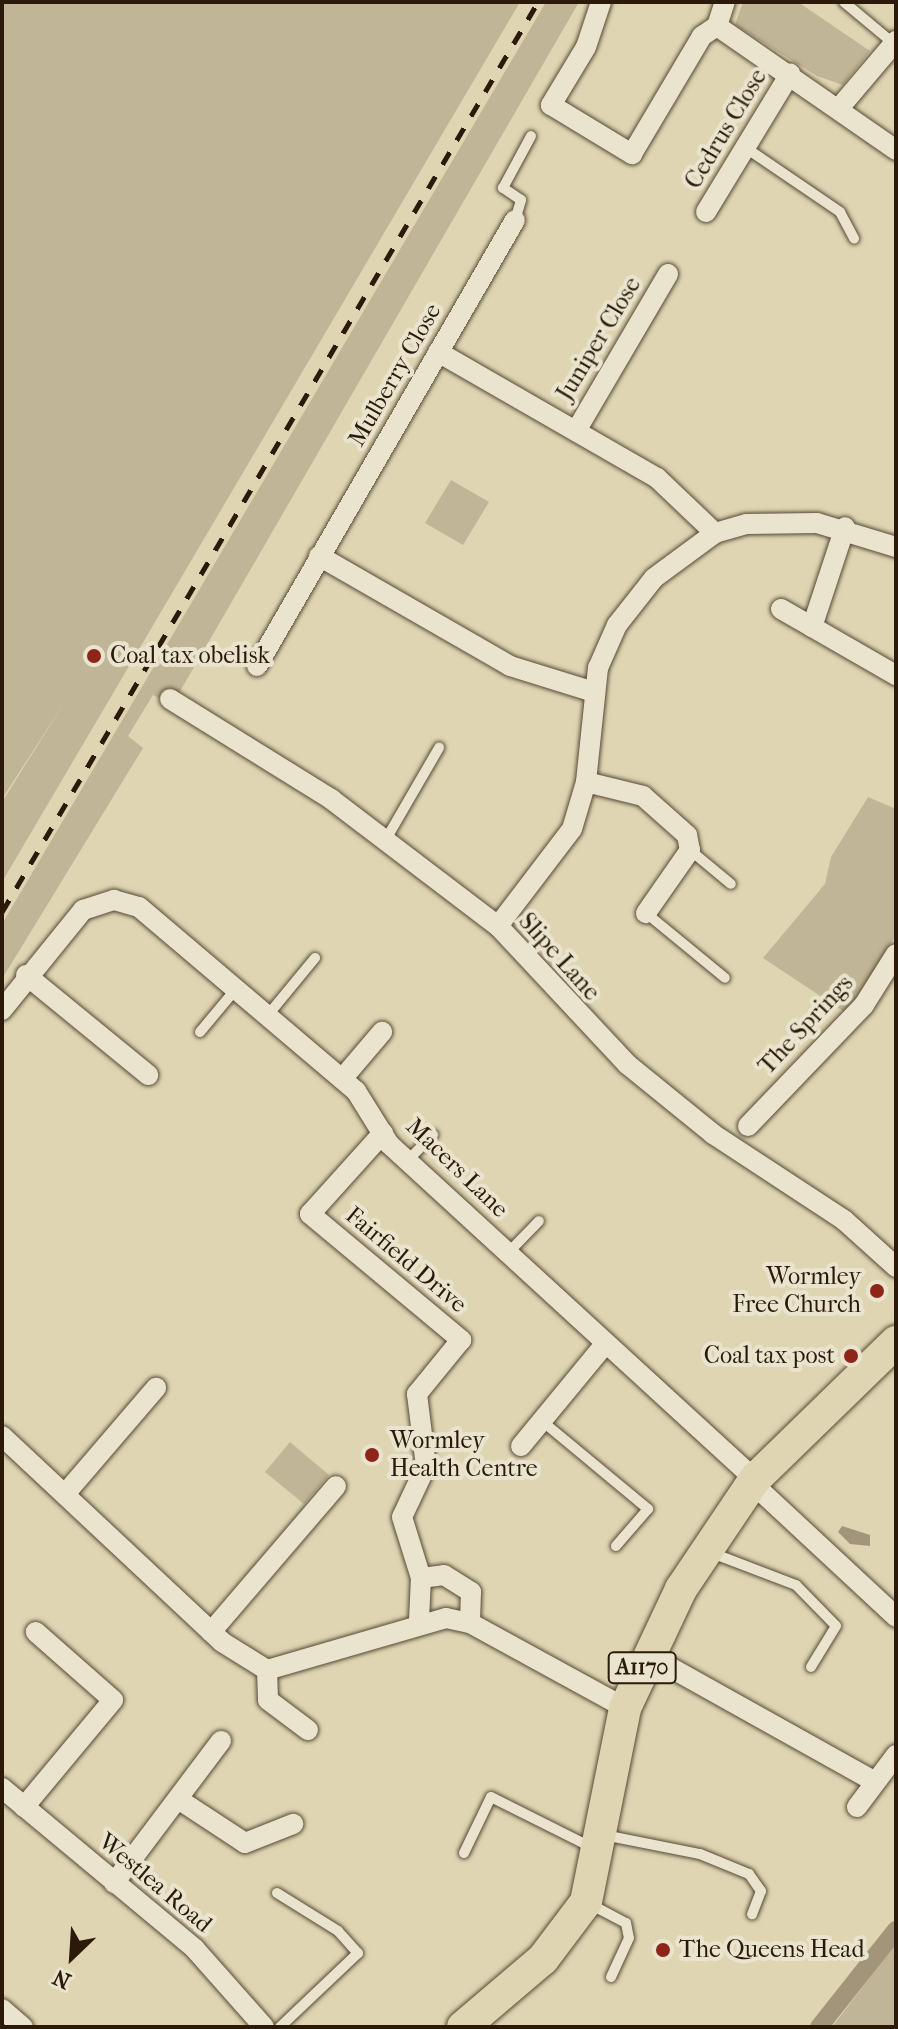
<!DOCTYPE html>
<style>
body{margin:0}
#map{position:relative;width:898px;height:2029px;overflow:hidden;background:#dfd5b3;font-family:"IM FELL French Canon",serif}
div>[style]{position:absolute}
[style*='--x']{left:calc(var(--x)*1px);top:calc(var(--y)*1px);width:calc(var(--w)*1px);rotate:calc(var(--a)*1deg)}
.green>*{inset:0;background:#c0b596}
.water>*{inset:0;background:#a29579}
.canal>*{height:18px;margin:-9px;padding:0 9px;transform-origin:9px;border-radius:9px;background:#a29579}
.roads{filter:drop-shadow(0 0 2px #584934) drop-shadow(0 0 2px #584934)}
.service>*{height:10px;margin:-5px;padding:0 5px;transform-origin:5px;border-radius:5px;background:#eae4ce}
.minor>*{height:20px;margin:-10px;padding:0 10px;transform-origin:10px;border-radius:10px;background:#eae4ce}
.primary>*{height:32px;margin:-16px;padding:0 16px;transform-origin:16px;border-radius:16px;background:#dfd5b3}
.rail>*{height:5px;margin-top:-2.5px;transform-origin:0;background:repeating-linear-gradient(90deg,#2b1a09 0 14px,transparent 0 28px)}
.dots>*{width:22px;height:22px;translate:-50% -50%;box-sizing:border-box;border:4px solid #eae4ce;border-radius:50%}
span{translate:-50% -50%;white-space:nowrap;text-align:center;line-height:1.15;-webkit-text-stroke:8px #eae4ce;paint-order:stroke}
.shield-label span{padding:2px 6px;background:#eae4ce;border:2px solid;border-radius:6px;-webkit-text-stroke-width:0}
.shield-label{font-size:22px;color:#2b1a09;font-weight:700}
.street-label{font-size:24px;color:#2b1a09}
.poi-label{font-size:24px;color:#2b1a09}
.left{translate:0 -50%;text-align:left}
.right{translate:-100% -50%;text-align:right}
.frame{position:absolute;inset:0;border:4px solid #2b1a09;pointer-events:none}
.north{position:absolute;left:32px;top:1917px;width:80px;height:80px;-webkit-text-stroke:6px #eae4ce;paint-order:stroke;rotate:205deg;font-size:22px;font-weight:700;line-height:32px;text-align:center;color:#2b1a09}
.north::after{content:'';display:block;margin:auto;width:28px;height:36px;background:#2b1a09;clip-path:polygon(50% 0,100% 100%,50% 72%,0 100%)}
</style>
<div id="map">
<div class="green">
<i style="clip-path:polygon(2px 2px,520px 2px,2px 882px,2px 802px,66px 700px,2px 799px)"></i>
<i style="clip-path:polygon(546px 2px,579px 2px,179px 693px,168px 703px,153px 695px,128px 736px,143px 748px,2px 979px,2px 924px)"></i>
<i style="clip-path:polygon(743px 2px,798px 2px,870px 51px,843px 85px,817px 76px,735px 25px)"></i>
<i style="clip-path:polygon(451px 480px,489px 502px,463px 545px,425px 523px)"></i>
<i style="clip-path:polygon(868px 797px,896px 809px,896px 935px,846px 1013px,763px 958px,825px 884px,831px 857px)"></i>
<i style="clip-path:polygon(290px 1442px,329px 1475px,304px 1504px,265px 1472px)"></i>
<i style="clip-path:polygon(896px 1942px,896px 2027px,832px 2027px,896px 1943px)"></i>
</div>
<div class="water">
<i style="clip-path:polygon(842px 1526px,870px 1535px,870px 1546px,850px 1544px,838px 1532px)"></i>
</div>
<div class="canal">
<i style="--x:819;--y:2027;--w:124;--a:-51.6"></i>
</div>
<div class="roads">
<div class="service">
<i style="--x:844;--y:2;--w:64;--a:39.9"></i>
<i style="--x:746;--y:148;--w:114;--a:34.2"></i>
<i style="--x:840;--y:212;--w:30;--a:62"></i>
<i style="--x:515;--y:220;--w:21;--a:-73"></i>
<i style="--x:521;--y:200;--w:22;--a:-146"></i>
<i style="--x:503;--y:188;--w:59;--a:-61.7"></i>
<i style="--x:385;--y:841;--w:108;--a:-59.9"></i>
<i style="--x:690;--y:850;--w:53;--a:39.7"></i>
<i style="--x:646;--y:913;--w:102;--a:39.4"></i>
<i style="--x:268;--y:1015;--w:74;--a:-50.5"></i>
<i style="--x:200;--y:1032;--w:56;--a:-50.1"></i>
<i style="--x:407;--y:1161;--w:37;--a:-45"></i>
<i style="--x:509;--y:1252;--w:43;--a:-45.9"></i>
<i style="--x:542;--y:1421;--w:138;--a:39.7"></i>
<i style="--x:648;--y:1509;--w:49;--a:130.9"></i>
<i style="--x:712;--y:1553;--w:90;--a:20.9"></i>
<i style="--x:796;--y:1585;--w:57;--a:45.7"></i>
<i style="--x:836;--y:1626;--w:48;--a:121.4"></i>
<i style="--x:604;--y:1835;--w:98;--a:11.2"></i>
<i style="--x:700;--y:1854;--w:53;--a:22.2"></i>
<i style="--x:749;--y:1874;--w:21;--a:55"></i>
<i style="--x:761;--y:1891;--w:25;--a:111"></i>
<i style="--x:464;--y:1853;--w:62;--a:-64.3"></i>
<i style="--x:491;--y:1797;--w:112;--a:26.6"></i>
<i style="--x:277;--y:1893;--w:72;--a:31.9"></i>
<i style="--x:338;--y:1931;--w:30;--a:48"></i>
<i style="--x:358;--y:1953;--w:108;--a:136.5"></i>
<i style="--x:588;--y:1903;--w:43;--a:27.8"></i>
<i style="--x:626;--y:1923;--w:15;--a:79"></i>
<i style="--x:629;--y:1938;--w:43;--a:114.8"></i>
</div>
<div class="minor">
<i style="--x:601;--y:2;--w:47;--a:108.4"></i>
<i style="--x:586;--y:47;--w:68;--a:121.1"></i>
<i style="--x:551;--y:105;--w:95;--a:31.2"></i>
<i style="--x:632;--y:154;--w:137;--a:-59.3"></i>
<i style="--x:702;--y:36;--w:18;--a:-34"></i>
<i style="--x:717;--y:26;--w:218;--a:34.7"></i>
<i style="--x:717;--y:26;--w:25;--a:-72"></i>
<i style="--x:840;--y:107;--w:87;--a:-49.7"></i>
<i style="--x:706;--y:212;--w:162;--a:-58.7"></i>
<i style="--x:438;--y:352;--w:253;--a:29.9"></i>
<i style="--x:657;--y:478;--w:80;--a:43.5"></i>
<i style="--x:576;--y:431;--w:182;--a:-59.6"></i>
<i style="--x:319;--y:556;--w:220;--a:29.9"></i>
<i style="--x:510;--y:666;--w:85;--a:17.2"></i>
<i style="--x:781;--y:609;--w:133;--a:29.9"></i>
<i style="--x:812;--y:627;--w:105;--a:-71.7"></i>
<i style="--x:257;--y:666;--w:515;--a:-59.95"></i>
<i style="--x:170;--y:699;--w:190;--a:31.8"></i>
<i style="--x:331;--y:799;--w:210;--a:37.3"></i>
<i style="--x:498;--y:926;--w:189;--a:46.9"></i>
<i style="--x:627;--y:1064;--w:111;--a:39.1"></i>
<i style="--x:713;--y:1134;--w:157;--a:33.3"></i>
<i style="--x:844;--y:1220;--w:70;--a:42.1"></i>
<i style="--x:586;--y:782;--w:59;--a:13.8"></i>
<i style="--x:643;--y:796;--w:59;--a:41.6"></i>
<i style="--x:687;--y:835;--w:15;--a:79"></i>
<i style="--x:690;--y:850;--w:77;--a:124.9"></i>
<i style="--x:498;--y:926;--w:122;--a:-52.7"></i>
<i style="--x:572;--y:829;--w:49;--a:-73.4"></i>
<i style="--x:586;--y:782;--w:115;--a:-84"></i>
<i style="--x:598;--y:668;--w:47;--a:-66.2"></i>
<i style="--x:617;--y:625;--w:60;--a:-51.8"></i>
<i style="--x:654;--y:578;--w:76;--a:-36.4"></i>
<i style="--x:715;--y:533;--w:33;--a:-16"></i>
<i style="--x:747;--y:524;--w:70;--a:-0.8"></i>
<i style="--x:817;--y:523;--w:83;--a:16.9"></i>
<i style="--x:26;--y:975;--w:158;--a:39.3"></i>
<i style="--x:2;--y:1010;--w:129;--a:-51"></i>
<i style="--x:83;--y:910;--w:33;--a:-18"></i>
<i style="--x:114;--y:900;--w:26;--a:16"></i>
<i style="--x:139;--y:907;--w:285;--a:40.3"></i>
<i style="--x:356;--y:1091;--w:62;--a:58.1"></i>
<i style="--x:389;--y:1144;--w:496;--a:42.5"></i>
<i style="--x:342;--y:1079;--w:62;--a:-49.6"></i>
<i style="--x:748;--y:1126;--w:168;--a:-46.2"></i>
<i style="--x:864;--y:1005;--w:60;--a:-57.9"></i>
<i style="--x:383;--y:1133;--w:109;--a:132"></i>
<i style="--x:310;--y:1214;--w:197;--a:39.8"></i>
<i style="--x:461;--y:1340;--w:70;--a:129.2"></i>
<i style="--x:417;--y:1394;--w:73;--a:82.9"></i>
<i style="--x:426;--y:1466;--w:56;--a:115.2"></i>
<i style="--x:402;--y:1517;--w:64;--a:72.7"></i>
<i style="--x:2;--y:1436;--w:301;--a:43.1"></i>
<i style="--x:222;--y:1642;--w:53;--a:31.9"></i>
<i style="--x:267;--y:1670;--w:186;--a:-16.2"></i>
<i style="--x:446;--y:1618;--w:25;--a:12"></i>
<i style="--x:470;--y:1623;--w:177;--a:28.7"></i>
<i style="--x:521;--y:1446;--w:132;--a:-50.5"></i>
<i style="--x:752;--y:1483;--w:197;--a:42.9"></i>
<i style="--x:65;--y:1494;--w:140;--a:-49.4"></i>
<i style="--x:419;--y:1620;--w:42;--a:-87.3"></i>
<i style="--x:421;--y:1578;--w:23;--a:-7"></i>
<i style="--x:444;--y:1575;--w:32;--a:32"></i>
<i style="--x:471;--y:1592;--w:31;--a:92"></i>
<i style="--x:211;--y:1632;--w:192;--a:-49.4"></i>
<i style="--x:648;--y:1655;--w:260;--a:29.2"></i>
<i style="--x:267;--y:1670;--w:30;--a:88"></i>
<i style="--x:268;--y:1700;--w:50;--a:36.9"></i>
<i style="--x:2;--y:1788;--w:251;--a:39.8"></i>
<i style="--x:195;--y:1949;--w:104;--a:48.5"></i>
<i style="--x:178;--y:1799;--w:80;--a:33.3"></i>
<i style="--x:245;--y:1843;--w:52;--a:-21.6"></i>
<i style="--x:24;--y:1807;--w:139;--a:-50.2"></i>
<i style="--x:113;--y:1700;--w:103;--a:-138.6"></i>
<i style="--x:857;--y:1807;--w:65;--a:-53.1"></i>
<i style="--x:114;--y:1883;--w:178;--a:-53"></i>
<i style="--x:2;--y:2009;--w:28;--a:41"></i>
</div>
<div class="primary">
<i style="--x:463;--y:2027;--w:105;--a:-40.4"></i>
<i style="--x:543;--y:1959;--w:71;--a:-53"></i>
<i style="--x:586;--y:1902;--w:198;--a:-78.6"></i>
<i style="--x:625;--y:1708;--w:132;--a:-64.8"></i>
<i style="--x:681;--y:1589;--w:133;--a:-56.1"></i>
<i style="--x:755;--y:1479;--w:197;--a:-44.2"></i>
</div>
</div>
<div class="rail">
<i style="--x:2;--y:912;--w:1056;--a:-59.5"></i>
</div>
<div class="dots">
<i style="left:94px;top:656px;background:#8f2418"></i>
<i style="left:877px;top:1291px;background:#8f2418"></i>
<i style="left:851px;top:1356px;background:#8f2418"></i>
<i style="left:372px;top:1455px;background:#8f2418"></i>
<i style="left:663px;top:1950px;background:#8f2418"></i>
</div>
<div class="shield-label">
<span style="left:642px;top:1668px">A1170</span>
</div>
<div class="street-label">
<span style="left:726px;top:129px;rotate:-59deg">Cedrus Close</span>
<span style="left:599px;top:339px;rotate:-59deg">Juniper Close</span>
<span style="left:395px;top:375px;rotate:-60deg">Mulberry Close</span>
<span style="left:559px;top:957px;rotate:48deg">Slipe Lane</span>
<span style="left:806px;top:1025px;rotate:-47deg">The Springs</span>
<span style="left:457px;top:1168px;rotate:44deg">Macers Lane</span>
<span style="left:406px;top:1260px;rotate:40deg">Fairfield Drive</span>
<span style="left:155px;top:1883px;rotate:40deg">Westlea Road</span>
</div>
<div class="poi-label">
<span class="left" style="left:110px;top:656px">Coal tax obelisk</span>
<span class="right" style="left:861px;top:1291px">Wormley<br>Free Church</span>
<span class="right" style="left:835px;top:1356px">Coal tax post</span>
<span class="left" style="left:390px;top:1455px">Wormley<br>Health Centre</span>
<span class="left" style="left:679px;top:1950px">The Queens Head</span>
</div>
<div class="frame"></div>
<div class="north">N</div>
</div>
